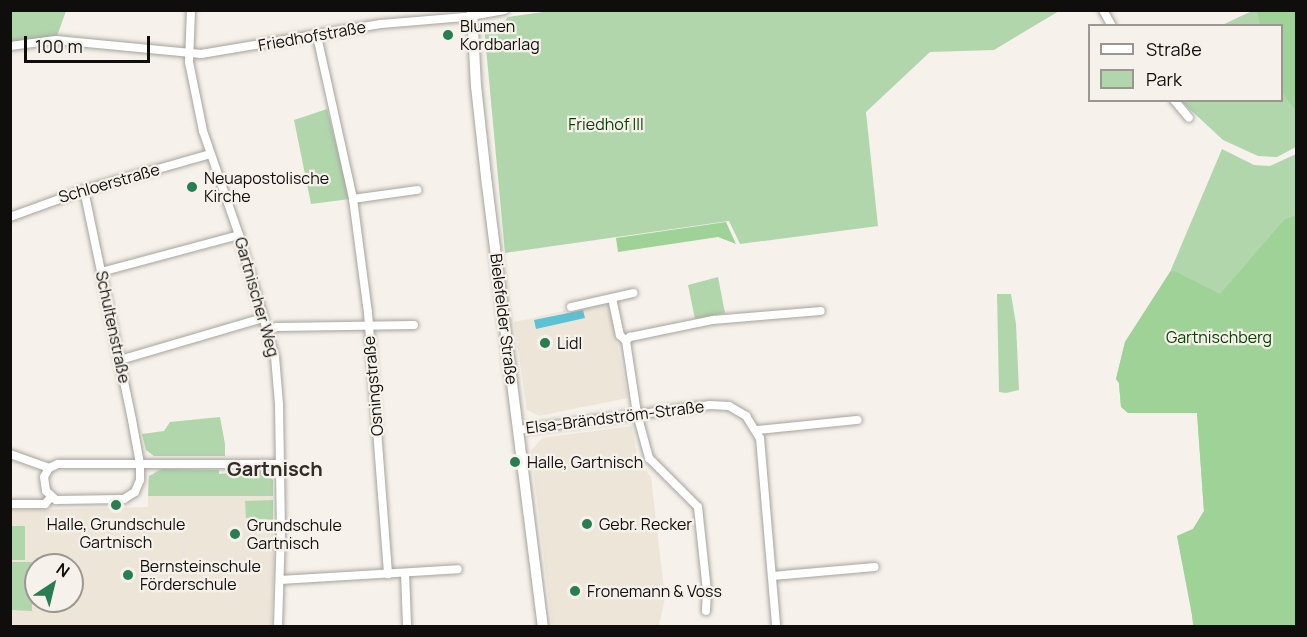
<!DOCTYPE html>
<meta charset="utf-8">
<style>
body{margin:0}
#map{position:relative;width:1307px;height:637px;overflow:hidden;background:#f6f2eb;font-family:Manrope,sans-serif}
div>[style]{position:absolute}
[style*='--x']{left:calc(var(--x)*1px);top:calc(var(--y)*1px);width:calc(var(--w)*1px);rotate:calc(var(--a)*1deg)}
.built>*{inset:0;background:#ede6d8}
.green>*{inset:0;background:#b1d6ac}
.forest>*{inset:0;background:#9ed296}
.water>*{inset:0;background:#5ac2d3}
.roads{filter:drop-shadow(0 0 2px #a7a39d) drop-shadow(0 0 2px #a7a39d)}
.minor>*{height:8px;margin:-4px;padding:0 4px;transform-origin:4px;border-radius:4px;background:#fff}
.tertiary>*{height:10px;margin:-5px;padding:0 5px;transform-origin:5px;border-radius:5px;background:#fff}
.dots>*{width:16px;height:16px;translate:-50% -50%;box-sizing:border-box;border:3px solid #f6f2eb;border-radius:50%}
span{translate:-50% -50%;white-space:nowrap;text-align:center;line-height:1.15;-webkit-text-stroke:4.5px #f6f2eb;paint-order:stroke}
.poi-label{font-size:16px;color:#100e0c}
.left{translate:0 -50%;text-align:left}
.street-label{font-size:16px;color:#100e0c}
.park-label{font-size:16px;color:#0b4004}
.quarter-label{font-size:20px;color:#302d28;font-weight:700}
.frame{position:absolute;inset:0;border:12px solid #100e0c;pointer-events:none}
.legend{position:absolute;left:1088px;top:24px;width:195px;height:78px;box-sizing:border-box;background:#f6f2eb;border:2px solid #9a9792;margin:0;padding:8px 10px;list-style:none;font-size:18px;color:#100e0c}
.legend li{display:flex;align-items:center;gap:12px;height:30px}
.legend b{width:30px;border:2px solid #9a9792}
.north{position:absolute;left:24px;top:553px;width:60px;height:60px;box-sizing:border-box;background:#f6f2eb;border:2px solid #9a9792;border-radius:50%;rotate:35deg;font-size:16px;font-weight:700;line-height:24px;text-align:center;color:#100e0c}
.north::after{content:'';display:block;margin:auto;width:21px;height:27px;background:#287e52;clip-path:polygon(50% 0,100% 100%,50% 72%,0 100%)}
.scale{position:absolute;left:24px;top:36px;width:126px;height:27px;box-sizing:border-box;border:3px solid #100e0c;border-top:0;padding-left:8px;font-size:18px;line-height:21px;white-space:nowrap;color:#100e0c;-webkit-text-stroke:4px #f6f2eb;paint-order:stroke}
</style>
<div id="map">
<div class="built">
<i style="clip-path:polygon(604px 302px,610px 307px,628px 398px,539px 416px,527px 410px,514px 322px)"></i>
<i style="clip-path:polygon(632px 426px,638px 461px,651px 477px,665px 598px,659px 626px,552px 626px,531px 451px,542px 438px)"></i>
<i style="clip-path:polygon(evenodd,158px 469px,219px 470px,219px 474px,260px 470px,272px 477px,274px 563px,271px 626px,11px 626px,10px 510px,148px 507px,148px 479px,158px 469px,36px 565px,72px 565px,72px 601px,36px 601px,36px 565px)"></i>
</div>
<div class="green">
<i style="clip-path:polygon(10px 11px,66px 11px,57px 36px,11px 42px)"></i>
<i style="clip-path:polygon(550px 11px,550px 10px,1059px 11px,994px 50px,930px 52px,866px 112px,878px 226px,740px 244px,729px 221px,505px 253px,484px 26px,503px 23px,508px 17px)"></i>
<i style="clip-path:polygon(1252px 11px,1296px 11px,1296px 147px,1277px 157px,1258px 156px,1223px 140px,1181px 101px,1282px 100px,1282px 26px,1222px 25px)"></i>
<i style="clip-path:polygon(327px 109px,350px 199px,311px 204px,294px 120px)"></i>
<i style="clip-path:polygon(1222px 149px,1254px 165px,1270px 166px,1296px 154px,1296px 626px,1193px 626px,1191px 603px,1177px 536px,1193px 529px,1204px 511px,1197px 413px,1128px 413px,1121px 406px,1119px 383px,1116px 379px,1125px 342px,1170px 272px)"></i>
<i style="clip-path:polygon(718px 277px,725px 313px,695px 319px,688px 285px)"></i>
<i style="clip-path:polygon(997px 294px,1011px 294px,1016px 324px,1019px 390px,1006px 393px,999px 392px)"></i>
<i style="clip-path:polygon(220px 417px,225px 444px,225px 456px,154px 456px,146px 450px,142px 434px,164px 431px,170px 422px)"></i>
<i style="clip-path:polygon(162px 469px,219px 470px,219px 474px,234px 473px,234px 470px,263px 471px,273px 480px,273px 496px,148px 496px,149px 476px)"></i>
<i style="clip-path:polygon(273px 500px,273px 520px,246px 518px,245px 501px)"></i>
<i style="clip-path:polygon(10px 526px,25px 526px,25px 560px,11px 560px)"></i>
<i style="clip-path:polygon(10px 562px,32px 562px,32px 611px,11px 610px)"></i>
</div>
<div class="forest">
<i style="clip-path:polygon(1257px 11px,1296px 11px,1296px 111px,1282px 92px,1282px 26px,1260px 25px)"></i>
<i style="clip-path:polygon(1296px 215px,1296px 626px,1194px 626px,1177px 536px,1193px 529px,1204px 511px,1197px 413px,1128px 413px,1121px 407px,1119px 383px,1116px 379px,1125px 342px,1170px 272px,1174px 271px,1220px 294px,1284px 220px)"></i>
<i style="clip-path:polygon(726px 222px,736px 244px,718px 237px,618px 252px,616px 238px)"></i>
</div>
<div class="water">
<i style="clip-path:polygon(583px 310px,585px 318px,536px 329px,534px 320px)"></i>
</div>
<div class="roads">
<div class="minor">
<i style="--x:191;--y:10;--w:52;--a:92.2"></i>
<i style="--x:189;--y:62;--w:70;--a:78.5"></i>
<i style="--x:203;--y:131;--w:110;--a:70.9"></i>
<i style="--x:239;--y:235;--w:127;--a:73.6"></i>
<i style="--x:275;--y:357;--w:47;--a:85.1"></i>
<i style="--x:279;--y:404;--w:126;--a:89.1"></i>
<i style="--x:281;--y:530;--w:96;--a:91.8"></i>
<i style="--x:1103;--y:10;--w:18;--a:61"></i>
<i style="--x:317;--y:36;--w:167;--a:77.5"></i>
<i style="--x:353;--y:199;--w:115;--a:82.5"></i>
<i style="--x:368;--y:313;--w:262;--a:85.6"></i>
<i style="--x:10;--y:46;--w:46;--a:-7.4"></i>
<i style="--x:56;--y:40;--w:146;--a:5.5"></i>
<i style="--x:201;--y:54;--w:182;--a:-9.5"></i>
<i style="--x:381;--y:24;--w:84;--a:-4.8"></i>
<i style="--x:465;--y:17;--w:40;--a:-10"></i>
<i style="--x:1174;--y:100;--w:23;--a:50"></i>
<i style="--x:84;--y:190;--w:235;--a:78.2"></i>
<i style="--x:132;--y:420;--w:45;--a:79.7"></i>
<i style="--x:140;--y:464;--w:16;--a:90"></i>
<i style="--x:140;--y:480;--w:13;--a:113"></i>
<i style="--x:135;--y:492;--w:13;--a:148"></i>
<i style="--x:124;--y:499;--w:68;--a:179.2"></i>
<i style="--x:56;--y:500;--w:13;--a:-138"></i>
<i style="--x:46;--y:491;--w:14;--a:-98"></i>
<i style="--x:44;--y:477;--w:10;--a:-61"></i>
<i style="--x:49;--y:468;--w:10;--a:-24"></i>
<i style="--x:58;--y:464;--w:222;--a:0"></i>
<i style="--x:353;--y:199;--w:65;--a:-8"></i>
<i style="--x:10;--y:217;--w:79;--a:-20"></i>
<i style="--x:84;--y:190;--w:131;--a:-15.9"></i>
<i style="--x:101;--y:272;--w:143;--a:-15"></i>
<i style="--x:612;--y:298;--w:38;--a:78"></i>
<i style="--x:620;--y:335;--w:8;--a:45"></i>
<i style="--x:626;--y:341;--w:74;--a:81.4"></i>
<i style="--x:637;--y:414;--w:46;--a:74.7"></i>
<i style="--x:649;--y:458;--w:69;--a:45"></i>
<i style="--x:698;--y:507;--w:84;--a:83.9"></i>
<i style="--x:707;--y:591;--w:20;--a:93"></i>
<i style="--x:571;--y:307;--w:64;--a:-12.7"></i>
<i style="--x:267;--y:330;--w:10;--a:-17"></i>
<i style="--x:277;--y:327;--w:137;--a:-0.8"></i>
<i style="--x:626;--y:341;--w:6;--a:-45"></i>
<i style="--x:630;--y:337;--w:85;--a:-11.6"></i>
<i style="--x:713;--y:320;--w:108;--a:-4.8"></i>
<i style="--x:120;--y:360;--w:149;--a:-16.4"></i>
<i style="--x:518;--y:430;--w:194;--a:-7.4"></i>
<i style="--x:710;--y:405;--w:19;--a:3"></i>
<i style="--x:729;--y:406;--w:20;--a:30"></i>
<i style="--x:746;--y:416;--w:26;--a:58"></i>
<i style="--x:760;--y:438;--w:189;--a:85.1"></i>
<i style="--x:757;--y:430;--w:101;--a:-5.7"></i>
<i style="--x:10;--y:454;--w:41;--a:19.7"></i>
<i style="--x:10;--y:504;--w:35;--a:0"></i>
<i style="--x:45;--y:504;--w:9;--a:-49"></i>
<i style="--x:405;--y:573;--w:53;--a:87.8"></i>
<i style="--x:772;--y:576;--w:103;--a:-5"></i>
<i style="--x:280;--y:580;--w:178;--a:-3.5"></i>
</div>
<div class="tertiary">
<i style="--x:472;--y:10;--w:76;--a:87"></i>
<i style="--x:476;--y:86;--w:92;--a:83.7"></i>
<i style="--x:486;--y:177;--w:453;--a:82.8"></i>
</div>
</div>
<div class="dots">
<i style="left:448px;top:35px;background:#287e52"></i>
<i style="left:192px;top:187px;background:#287e52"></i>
<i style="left:545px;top:343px;background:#287e52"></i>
<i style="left:515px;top:462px;background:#287e52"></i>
<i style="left:116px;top:505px;background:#287e52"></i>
<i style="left:587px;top:524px;background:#287e52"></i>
<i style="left:235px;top:534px;background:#287e52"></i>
<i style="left:128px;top:575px;background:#287e52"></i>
<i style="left:575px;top:591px;background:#287e52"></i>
</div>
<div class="poi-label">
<span class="left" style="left:460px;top:35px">Blumen<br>Kordbarlag</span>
<span class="left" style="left:204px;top:187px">Neuapostolische<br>Kirche</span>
<span class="left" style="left:557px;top:343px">Lidl</span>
<span class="left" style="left:527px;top:462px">Halle, Gartnisch</span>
<span style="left:116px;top:533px">Halle, Grundschule<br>Gartnisch</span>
<span class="left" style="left:599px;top:524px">Gebr. Recker</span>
<span class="left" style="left:247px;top:534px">Grundschule<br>Gartnisch</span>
<span class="left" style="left:140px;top:575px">Bernsteinschule<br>Förderschule</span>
<span class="left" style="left:587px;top:591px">Fronemann &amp; Voss</span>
</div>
<div class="street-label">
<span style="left:312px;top:36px;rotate:-10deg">Friedhofstraße</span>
<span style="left:109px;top:183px;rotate:-16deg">Schloerstraße</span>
<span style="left:257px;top:297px;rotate:74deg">Gartnischer Weg</span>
<span style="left:504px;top:319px;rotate:83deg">Bielefelder Straße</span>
<span style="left:113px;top:327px;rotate:78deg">Schultenstraße</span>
<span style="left:373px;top:386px;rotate:-95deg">Osningstraße</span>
<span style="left:615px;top:417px;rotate:-7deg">Elsa-Brändström-Straße</span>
</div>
<div class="park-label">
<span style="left:606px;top:124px">Friedhof III</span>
<span style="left:1219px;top:337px">Gartnischberg</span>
</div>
<div class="quarter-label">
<span style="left:275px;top:468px">Gartnisch</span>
</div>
<div class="frame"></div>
<ul class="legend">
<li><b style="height:8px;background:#fff"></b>Straße</li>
<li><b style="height:16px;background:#b1d6ac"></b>Park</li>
</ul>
<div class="north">N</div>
<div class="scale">100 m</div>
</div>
